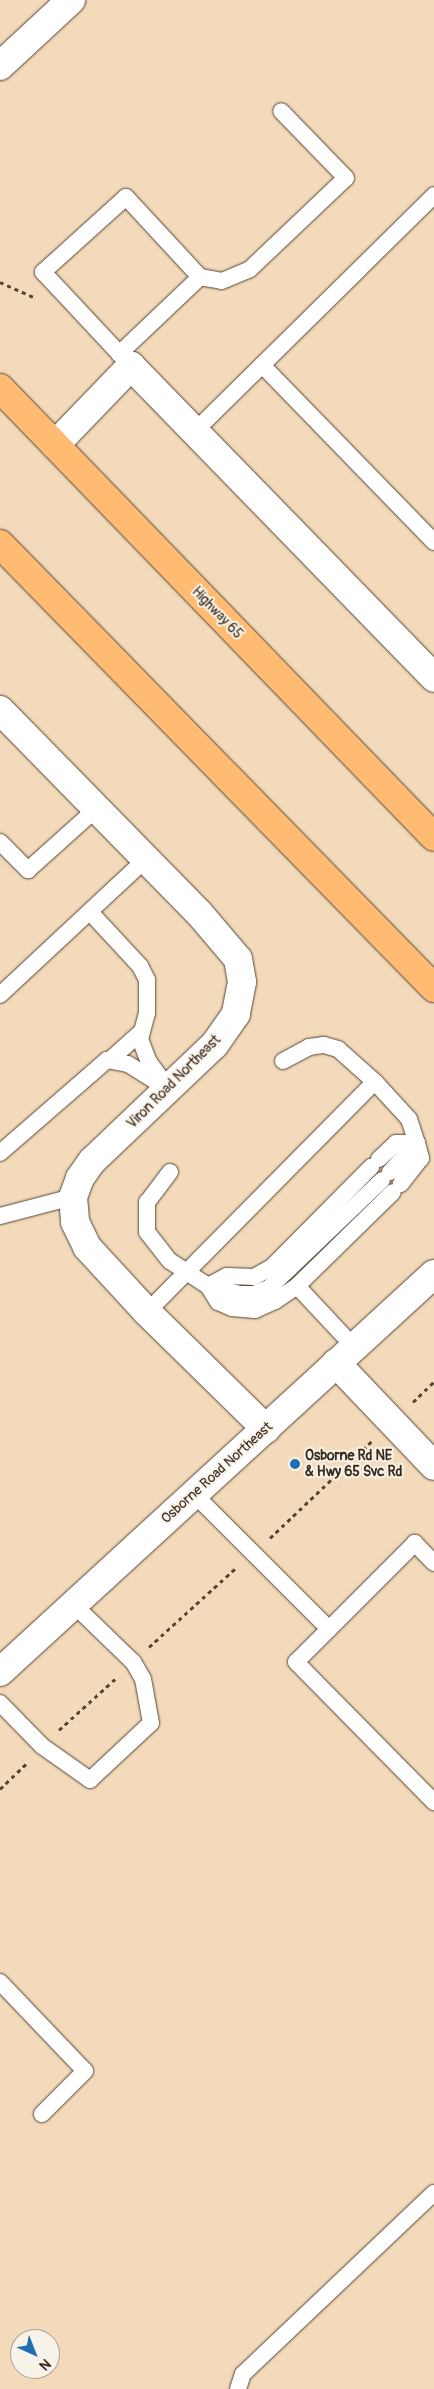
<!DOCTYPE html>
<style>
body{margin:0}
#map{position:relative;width:434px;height:2389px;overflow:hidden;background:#f2daba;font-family:Pangolin,sans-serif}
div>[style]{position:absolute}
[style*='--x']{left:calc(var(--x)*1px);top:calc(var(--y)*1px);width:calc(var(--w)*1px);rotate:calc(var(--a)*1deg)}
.path>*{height:3px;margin-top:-1.5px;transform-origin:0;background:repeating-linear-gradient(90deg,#564435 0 4px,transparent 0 8px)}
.roads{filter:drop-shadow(0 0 1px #564435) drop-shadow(0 0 1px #564435)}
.service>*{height:16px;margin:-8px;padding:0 8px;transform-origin:8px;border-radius:8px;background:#fff}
.minor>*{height:28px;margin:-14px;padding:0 14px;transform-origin:14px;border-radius:14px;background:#fff}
.tertiary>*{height:28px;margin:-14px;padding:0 14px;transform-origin:14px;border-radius:14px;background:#fff}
.trunk>*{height:28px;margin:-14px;padding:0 14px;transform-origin:14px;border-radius:14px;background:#ffbb71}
.dots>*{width:14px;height:14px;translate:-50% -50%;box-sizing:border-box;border:2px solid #f7f3e8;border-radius:50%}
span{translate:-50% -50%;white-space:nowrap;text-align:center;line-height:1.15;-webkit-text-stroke:4px #f7f3e8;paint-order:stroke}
.street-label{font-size:14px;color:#3b2a1e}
.poi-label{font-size:14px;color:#3b2a1e;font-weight:700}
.left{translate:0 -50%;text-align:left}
.north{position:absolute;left:10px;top:2329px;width:50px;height:50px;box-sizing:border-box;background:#f7f3e8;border:1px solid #aca397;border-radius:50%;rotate:136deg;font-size:14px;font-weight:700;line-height:20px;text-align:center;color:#3b2a1e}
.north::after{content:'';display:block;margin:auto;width:18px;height:22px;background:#1f6fb2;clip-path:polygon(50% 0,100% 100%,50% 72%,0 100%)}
</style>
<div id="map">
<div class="path">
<i style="--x:0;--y:282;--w:37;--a:24"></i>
<i style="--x:413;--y:1402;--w:29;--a:-44"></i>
<i style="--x:270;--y:1538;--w:141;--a:-43.6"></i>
<i style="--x:149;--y:1647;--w:119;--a:-42.3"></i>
<i style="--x:59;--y:1730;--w:76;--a:-42.3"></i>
<i style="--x:0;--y:1789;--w:37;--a:-44"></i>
</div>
<div class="roads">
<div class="service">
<i style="--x:200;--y:277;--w:22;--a:10"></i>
<i style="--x:222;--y:281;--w:30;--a:-23"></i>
<i style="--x:250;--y:269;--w:132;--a:-43.5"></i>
<i style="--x:346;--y:178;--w:93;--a:-134.1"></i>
<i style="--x:119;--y:354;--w:112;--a:-43.5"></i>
<i style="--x:200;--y:277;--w:109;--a:-132.8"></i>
<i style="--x:126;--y:197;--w:112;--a:137.9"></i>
<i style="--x:43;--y:272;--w:129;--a:46.9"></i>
<i style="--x:262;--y:365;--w:247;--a:45.8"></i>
<i style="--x:194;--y:432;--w:337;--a:-44.6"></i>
<i style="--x:0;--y:842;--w:40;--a:45"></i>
<i style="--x:28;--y:870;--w:93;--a:-41.9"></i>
<i style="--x:90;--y:912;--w:74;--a:47.2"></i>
<i style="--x:140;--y:966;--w:16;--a:63"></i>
<i style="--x:147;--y:980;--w:33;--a:90"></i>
<i style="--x:147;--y:1013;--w:27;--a:105"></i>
<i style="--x:140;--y:1039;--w:25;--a:69"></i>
<i style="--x:149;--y:1062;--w:26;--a:54"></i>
<i style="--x:0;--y:995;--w:200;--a:-43"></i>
<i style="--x:110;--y:1060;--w:42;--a:-42.1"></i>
<i style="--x:283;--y:1061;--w:30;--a:-28"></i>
<i style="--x:309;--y:1047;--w:15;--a:-8"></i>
<i style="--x:324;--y:1045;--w:15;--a:16"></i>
<i style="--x:338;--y:1049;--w:50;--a:41.7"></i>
<i style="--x:375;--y:1082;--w:50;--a:47.4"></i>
<i style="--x:409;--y:1119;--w:25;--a:72"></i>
<i style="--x:417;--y:1143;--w:40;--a:133"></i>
<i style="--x:0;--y:1153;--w:142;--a:-41"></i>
<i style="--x:107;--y:1060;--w:21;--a:11"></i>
<i style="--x:128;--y:1064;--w:47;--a:32"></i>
<i style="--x:379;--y:1159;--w:23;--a:-43"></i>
<i style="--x:396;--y:1143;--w:21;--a:0"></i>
<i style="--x:417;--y:1143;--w:16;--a:75"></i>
<i style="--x:421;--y:1158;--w:33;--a:128"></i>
<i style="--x:170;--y:1172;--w:38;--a:127"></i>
<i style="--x:147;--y:1202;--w:30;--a:90"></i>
<i style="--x:147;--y:1232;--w:37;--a:52"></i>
<i style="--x:170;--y:1261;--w:45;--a:33.3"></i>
<i style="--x:208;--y:1286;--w:32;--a:14"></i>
<i style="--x:239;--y:1294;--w:15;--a:0"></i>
<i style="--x:254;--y:1294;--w:16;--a:-22"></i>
<i style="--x:269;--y:1288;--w:156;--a:-43.7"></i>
<i style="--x:0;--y:1216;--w:75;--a:-14.6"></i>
<i style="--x:208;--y:1286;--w:19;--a:58"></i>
<i style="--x:218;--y:1302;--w:15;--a:23"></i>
<i style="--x:232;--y:1308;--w:23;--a:5"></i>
<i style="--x:255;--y:1310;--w:22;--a:-24"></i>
<i style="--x:275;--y:1301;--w:27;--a:-34"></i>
<i style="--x:297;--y:1286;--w:134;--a:-44.4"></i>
<i style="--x:208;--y:1286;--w:21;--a:-28"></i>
<i style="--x:227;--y:1276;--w:27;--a:2"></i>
<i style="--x:254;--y:1277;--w:21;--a:-29"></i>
<i style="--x:272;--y:1267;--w:141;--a:-45.3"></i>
<i style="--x:297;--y:1286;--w:83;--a:46.9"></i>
<i style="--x:147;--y:1312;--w:324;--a:-45.3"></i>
<i style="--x:193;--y:1493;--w:192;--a:45"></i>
<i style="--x:434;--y:1563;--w:28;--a:-134"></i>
<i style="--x:415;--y:1543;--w:168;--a:135"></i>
<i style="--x:296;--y:1662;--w:197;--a:45.4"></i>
<i style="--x:0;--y:1703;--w:60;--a:45.7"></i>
<i style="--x:42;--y:1746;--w:59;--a:35.3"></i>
<i style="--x:90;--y:1780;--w:83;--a:-43.1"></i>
<i style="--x:151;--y:1723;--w:45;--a:-100.3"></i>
<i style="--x:143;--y:1679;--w:20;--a:-120"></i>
<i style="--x:133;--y:1662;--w:83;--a:-136"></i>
<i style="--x:0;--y:1982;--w:123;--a:46.3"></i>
<i style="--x:85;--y:2071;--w:61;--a:135"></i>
<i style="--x:238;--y:2389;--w:16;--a:-72"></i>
<i style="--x:243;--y:2374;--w:263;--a:-43.5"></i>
</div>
<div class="minor">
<i style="--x:0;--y:66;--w:97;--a:-42.9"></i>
<i style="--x:55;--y:445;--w:110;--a:-46.1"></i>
<i style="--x:131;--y:366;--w:435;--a:45.8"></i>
<i style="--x:0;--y:710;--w:284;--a:45.6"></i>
<i style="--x:199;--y:913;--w:60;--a:49.7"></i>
<i style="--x:238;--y:959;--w:23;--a:80"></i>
<i style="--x:242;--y:982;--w:33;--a:101"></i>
<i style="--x:236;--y:1014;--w:38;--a:125"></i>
<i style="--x:214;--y:1045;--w:168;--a:136.4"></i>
<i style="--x:92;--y:1161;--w:21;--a:125"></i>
<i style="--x:80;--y:1178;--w:20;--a:110"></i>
<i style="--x:73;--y:1197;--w:25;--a:85"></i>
<i style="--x:75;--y:1222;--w:28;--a:64"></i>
<i style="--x:87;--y:1247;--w:88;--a:47.3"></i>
<i style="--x:147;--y:1312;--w:167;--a:44.5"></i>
<i style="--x:336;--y:1363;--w:142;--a:46.4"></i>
</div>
<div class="tertiary">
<i style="--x:0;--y:1672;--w:589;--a:-42.52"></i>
</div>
<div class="trunk">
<i style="--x:0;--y:388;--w:624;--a:45.97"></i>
<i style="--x:0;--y:544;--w:621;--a:45.65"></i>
</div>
</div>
<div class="dots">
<i style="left:295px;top:1464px;background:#1f6fb2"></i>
</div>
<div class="street-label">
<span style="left:217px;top:613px;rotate:46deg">Highway 65</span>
<span style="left:174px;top:1082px;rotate:-45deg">Viron Road Northeast</span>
<span style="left:217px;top:1473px;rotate:-42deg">Osborne Road Northeast</span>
</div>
<div class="poi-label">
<span class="left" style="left:305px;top:1464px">Osborne Rd NE<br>&amp; Hwy 65 Svc Rd</span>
</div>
<div class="north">N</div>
</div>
